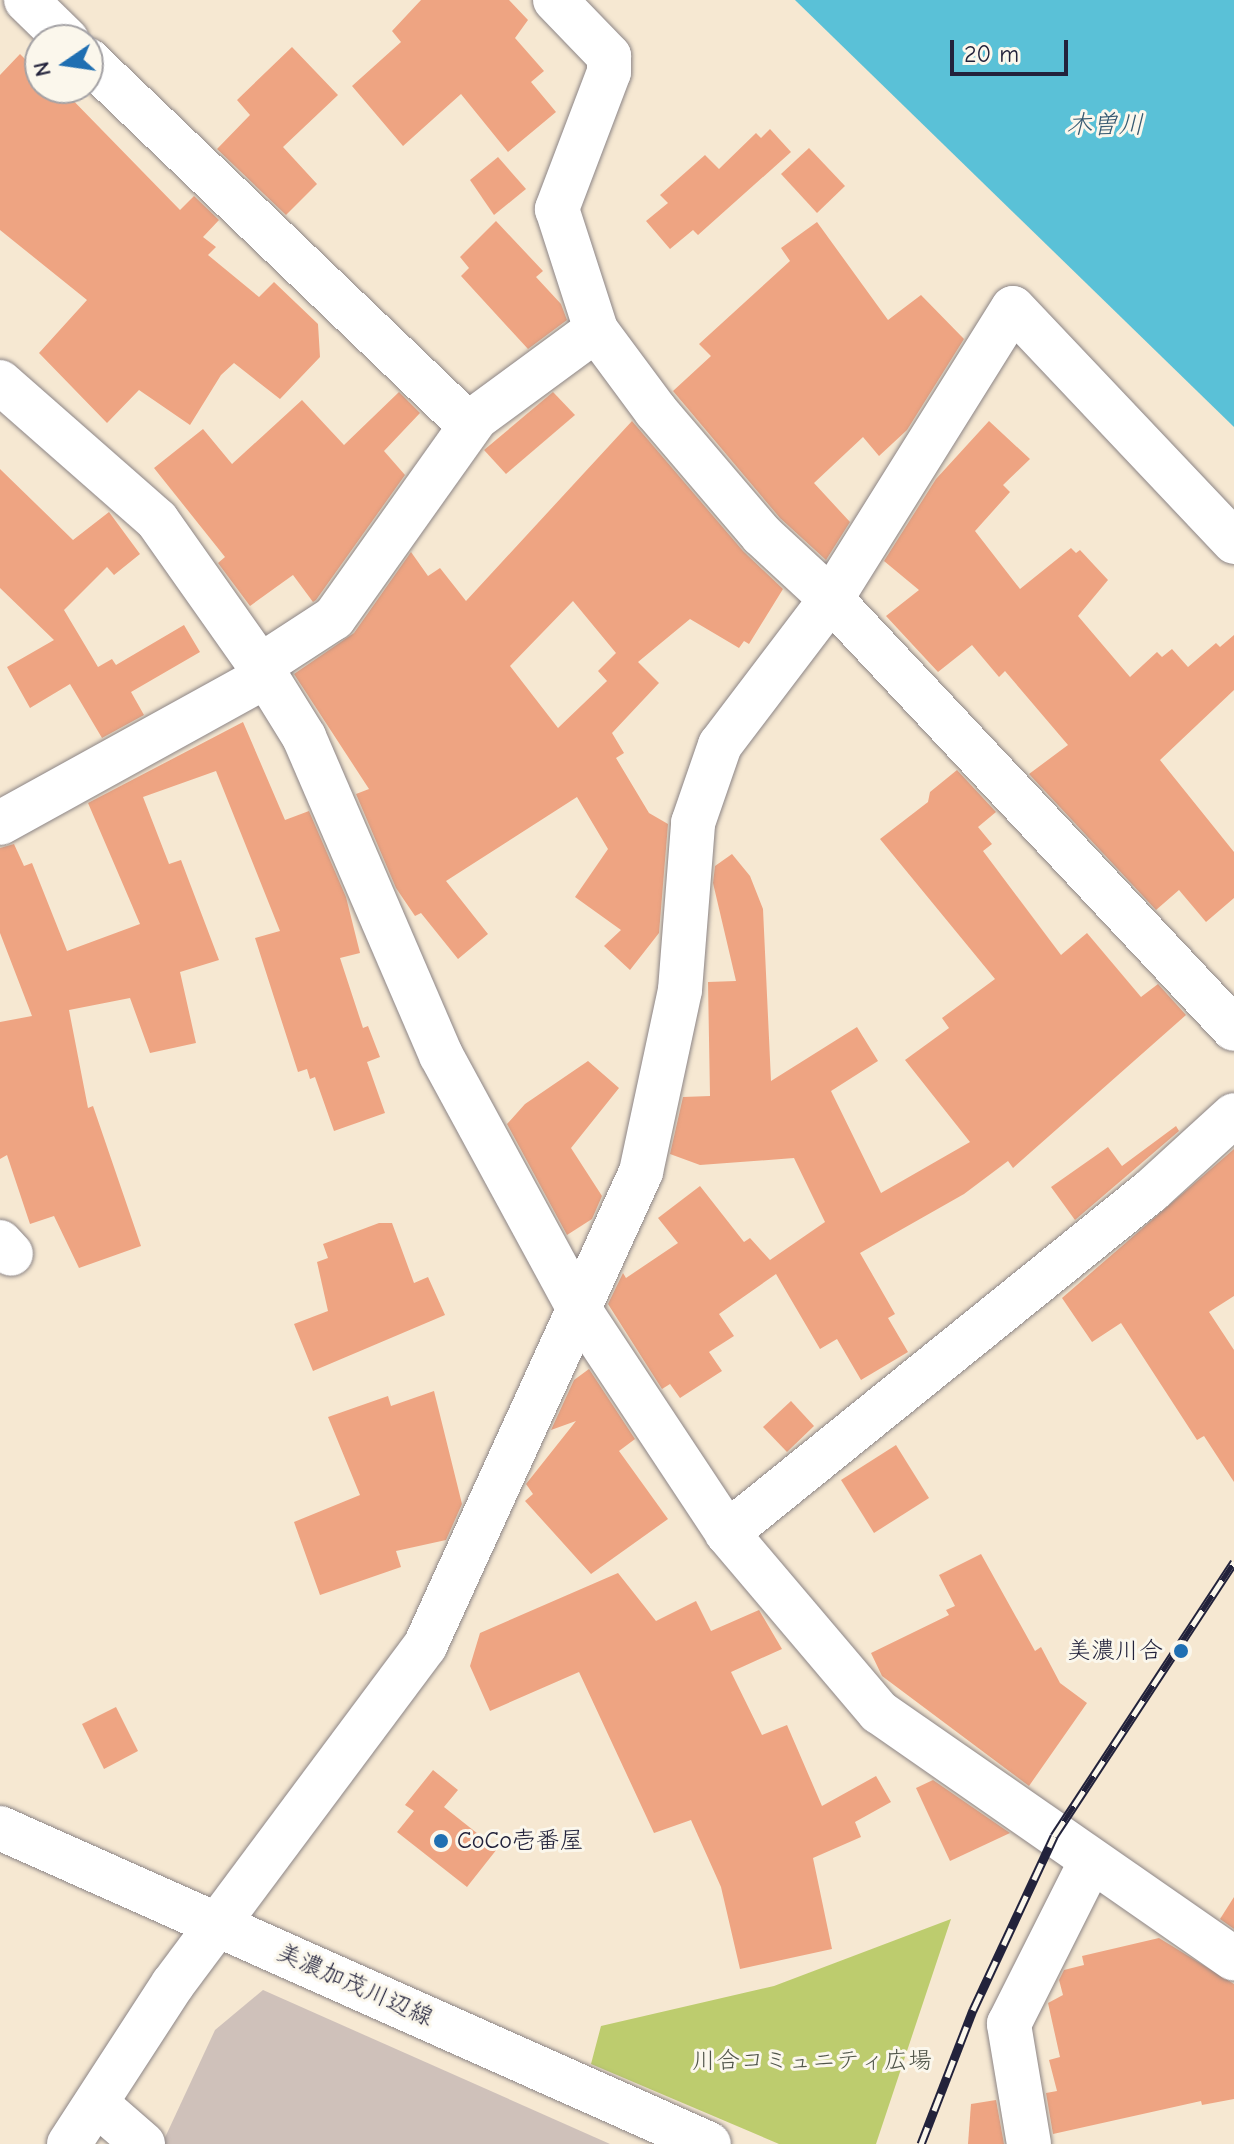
<!DOCTYPE html>
<meta charset="utf-8">
<style>
body{margin:0}
#map{position:relative;width:1234px;height:2144px;overflow:hidden;background:#f6e8d2;font-family:"Comic Neue","Klee One",sans-serif}
div>[style]{position:absolute}
[style*='--x']{left:calc(var(--x)*1px);top:calc(var(--y)*1px);width:calc(var(--w)*1px);rotate:calc(var(--a)*1deg)}
.industrial>*{inset:0;background:#cfc1ba}
.green>*{inset:0;background:#bdcc6e}
.water>*{inset:0;background:#5ac1d7}
.building>*{inset:0;background:#eea482}
.roads{filter:drop-shadow(0 0 2px #8c8586) drop-shadow(0 0 2px #8c8586)}
.minor>*{height:44px;margin:-22px;padding:0 22px;transform-origin:22px;border-radius:22px;background:#fff}
.major>*{height:44px;margin:-22px;padding:0 22px;transform-origin:22px;border-radius:22px;background:#fff}
.rail>*{height:9px;margin-top:-4.5px;transform-origin:0;background:repeating-linear-gradient(90deg,#fbf7ec 0 18px,#22223b 0 36px);box-sizing:border-box;border-block:2px solid #22223b}
.dots>*{width:22px;height:22px;translate:-50% -50%;box-sizing:border-box;border:4px solid #fbf7ec;border-radius:50%}
span{translate:-50% -50%;white-space:nowrap;text-align:center;line-height:1.15;-webkit-text-stroke:6px #fbf7ec;paint-order:stroke}
.poi-label{font-size:24px;color:#22223b}
.right{translate:-100% -50%;text-align:right}
.left{translate:0 -50%;text-align:left}
.street-label{font-size:24px;color:#22223b}
.park-label{font-size:24px;color:#50554a}
.water-label{font-size:26px;color:#365a72;font-style:italic}
.north{position:absolute;left:24px;top:24px;width:80px;height:80px;box-sizing:border-box;background:#fbf7ec;border:2px solid #a4a2a5;border-radius:50%;rotate:257deg;font-size:22px;font-weight:700;line-height:32px;text-align:center;color:#22223b}
.north::after{content:'';display:block;margin:auto;width:28px;height:36px;background:#1f6fb2;clip-path:polygon(50% 0,100% 100%,50% 72%,0 100%)}
.scale{position:absolute;left:950px;top:40px;width:118px;height:36px;box-sizing:border-box;border:4px solid #22223b;border-top:0;padding-left:10px;font-size:24px;line-height:28px;white-space:nowrap;color:#22223b;-webkit-text-stroke:6px #fbf7ec;paint-order:stroke}
</style>
<div id="map">
<div class="industrial">
<i style="clip-path:polygon(263px 1990px,610px 2144px,162px 2144px,215px 2030px)"></i>
</div>
<div class="green">
<i style="clip-path:polygon(951px 1919px,876px 2144px,779px 2144px,591px 2064px,601px 2026px,774px 1986px)"></i>
</div>
<div class="water">
<i style="clip-path:polygon(795px 0,1234px 0,1234px 427px)"></i>
</div>
<div class="building">
<i style="clip-path:polygon(421px 0,509px 0,528px 20px,515px 38px,544px 71px,531px 82px,556px 112px,508px 152px,461px 94px,403px 146px,352px 86px,401px 42px,392px 31px)"></i>
<i style="clip-path:polygon(292px 47px,338px 95px,283px 147px,317px 184px,286px 215px,217px 149px,250px 115px,237px 100px)"></i>
<i style="clip-path:polygon(20px 54px,40px 74px,40px 88px,61px 88px,180px 210px,194px 196px,219px 220px,203px 237px,216px 247px,208px 255px,259px 297px,274px 282px,318px 324px,320px 357px,280px 399px,234px 363px,221px 375px,190px 425px,139px 390px,107px 423px,39px 353px,87px 300px,0 230px,0 75px)"></i>
<i style="clip-path:polygon(770px 129px,791px 152px,698px 235px,693px 230px,670px 249px,646px 221px,668px 203px,660px 195px,705px 155px,719px 169px,756px 133px,761px 138px)"></i>
<i style="clip-path:polygon(809px 148px,845px 186px,817px 213px,781px 174px)"></i>
<i style="clip-path:polygon(498px 157px,526px 189px,494px 215px,470px 180px)"></i>
<i style="clip-path:polygon(496px 221px,543px 271px,536px 277px,561px 304px,567px 320px,528px 349px,461px 276px,469px 268px,460px 257px)"></i>
<i style="clip-path:polygon(817px 222px,888px 320px,921px 295px,964px 339px,907px 430px,879px 456px,863px 437px,814px 483px,850px 522px,826px 560px,780px 518px,673px 391px,711px 356px,699px 344px,790px 261px,781px 248px)"></i>
<i style="clip-path:polygon(399px 392px,420px 413px,384px 451px,405px 475px,316px 600px,313px 602px,293px 575px,250px 606px,218px 563px,225px 557px,154px 468px,203px 429px,232px 464px,302px 400px,344px 445px)"></i>
<i style="clip-path:polygon(553px 392px,575px 415px,506px 474px,484px 450px)"></i>
<i style="clip-path:polygon(evenodd,632px 421px,743px 551px,783px 589px,749px 644px,744px 641px,739px 648px,690px 619px,638px 662px,659px 683px,612px 733px,624px 753px,616px 758px,649px 813px,668px 824px,659px 933px,630px 970px,604px 946px,621px 930px,575px 897px,608px 849px,577px 797px,446px 881px,488px 934px,458px 959px,421px 913px,415px 916px,396px 888px,356px 794px,369px 789px,294px 674px,354px 633px,411px 552px,428px 576px,440px 568px,466px 601px,632px 421px,573px 601px,616px 653px,598px 671px,607px 681px,558px 728px,510px 666px,573px 601px)"></i>
<i style="clip-path:polygon(989px 421px,1030px 459px,1003px 485px,1010px 492px,975px 531px,1020px 589px,1071px 548px,1076px 553px,1080px 550px,1108px 580px,1078px 616px,1130px 677px,1157px 652px,1162px 657px,1172px 649px,1188px 667px,1216px 643px,1220px 647px,1234px 635px,1234px 690px,1160px 760px,1234px 852px,1234px 898px,1206px 922px,1179px 890px,1156px 910px,1029px 774px,1068px 745px,1005px 671px,999px 677px,972px 645px,938px 672px,886px 616px,919px 590px,884px 561px,936px 479px)"></i>
<i style="clip-path:polygon(0 469px,73px 540px,109px 512px,140px 554px,114px 575px,107px 567px,64px 610px,98px 667px,112px 659px,116px 665px,184px 625px,200px 652px,131px 692px,144px 715px,102px 738px,70px 684px,30px 708px,7px 667px,54px 640px,0 588px)"></i>
<i style="clip-path:polygon(243px 722px,285px 820px,309px 811px,346px 897px,360px 953px,340px 958px,363px 1028px,368px 1026px,380px 1057px,367px 1062px,385px 1113px,334px 1131px,315px 1077px,310px 1079px,307px 1069px,298px 1072px,255px 938px,280px 931px,216px 771px,143px 797px,169px 864px,181px 860px,219px 960px,180px 972px,196px 1043px,150px 1053px,130px 998px,69px 1010px,88px 1108px,93px 1106px,141px 1246px,79px 1268px,54px 1216px,30px 1224px,7px 1155px,0 1159px,0 1022px,32px 1016px,0 933px,0 848px,14px 844px,24px 866px,32px 863px,67px 951px,140px 924px,88px 803px)"></i>
<i style="clip-path:polygon(957px 770px,996px 812px,978px 827px,992px 844px,983px 851px,1061px 955px,1087px 933px,1141px 997px,1158px 984px,1186px 1015px,1013px 1168px,1008px 1161px,964px 1194px,860px 1253px,895px 1314px,888px 1318px,908px 1352px,861px 1380px,837px 1339px,820px 1349px,776px 1274px,719px 1314px,734px 1336px,709px 1352px,722px 1371px,680px 1398px,670px 1384px,662px 1389px,608px 1304px,623px 1273px,626px 1278px,678px 1243px,658px 1218px,700px 1186px,744px 1242px,750px 1238px,770px 1260px,825px 1222px,794px 1158px,700px 1165px,670px 1154px,683px 1097px,710px 1096px,708px 982px,736px 981px,713px 883px,715px 866px,732px 854px,750px 876px,763px 909px,771px 1081px,857px 1027px,878px 1061px,831px 1091px,881px 1193px,970px 1142px,905px 1060px,949px 1028px,942px 1018px,995px 979px,880px 839px,928px 802px,930px 792px)"></i>
<i style="clip-path:polygon(588px 1061px,619px 1088px,571px 1148px,602px 1196px,592px 1219px,567px 1235px,507px 1124px,525px 1104px)"></i>
<i style="clip-path:polygon(1176px 1126px,1179px 1131px,1075px 1220px,1051px 1187px,1108px 1147px,1122px 1166px)"></i>
<i style="clip-path:polygon(1234px 1149px,1234px 1296px,1209px 1312px,1234px 1350px,1234px 1482px,1204px 1436px,1197px 1440px,1121px 1323px,1092px 1342px,1062px 1298px)"></i>
<i style="clip-path:polygon(379px 1223px,392px 1223px,414px 1283px,428px 1277px,445px 1315px,313px 1371px,294px 1324px,328px 1311px,317px 1262px,328px 1258px,323px 1244px)"></i>
<i style="clip-path:polygon(589px 1369px,635px 1439px,619px 1451px,668px 1519px,591px 1574px,525px 1501px,533px 1494px,526px 1484px,576px 1421px,551px 1430px,574px 1380px)"></i>
<i style="clip-path:polygon(434px 1391px,462px 1504px,446px 1540px,396px 1551px,401px 1567px,320px 1595px,294px 1522px,360px 1495px,328px 1417px,388px 1396px,391px 1406px)"></i>
<i style="clip-path:polygon(791px 1401px,814px 1426px,787px 1452px,763px 1427px)"></i>
<i style="clip-path:polygon(896px 1445px,929px 1498px,874px 1533px,841px 1480px)"></i>
<i style="clip-path:polygon(981px 1554px,1035px 1651px,1041px 1647px,1060px 1683px,1087px 1703px,1029px 1786px,882px 1676px,871px 1653px,949px 1615px,946px 1610px,955px 1606px,939px 1575px)"></i>
<i style="clip-path:polygon(618px 1573px,656px 1621px,696px 1601px,711px 1631px,759px 1610px,782px 1649px,731px 1672px,762px 1735px,787px 1725px,822px 1806px,876px 1776px,891px 1802px,855px 1822px,861px 1837px,813px 1858px,832px 1949px,740px 1969px,721px 1887px,691px 1820px,654px 1833px,579px 1672px,490px 1711px,470px 1666px,480px 1633px)"></i>
<i style="clip-path:polygon(116px 1707px,138px 1751px,104px 1769px,82px 1724px)"></i>
<i style="clip-path:polygon(433px 1770px,458px 1790px,444px 1807px,497px 1849px,467px 1887px,397px 1832px,414px 1811px,405px 1805px)"></i>
<i style="clip-path:polygon(933px 1780px,1010px 1833px,950px 1861px,916px 1788px)"></i>
<i style="clip-path:polygon(1234px 1897px,1234px 1929px,1220px 1919px)"></i>
<i style="clip-path:polygon(1159px 1938px,1234px 1984px,1234px 2099px,1202px 2105px,1201px 2101px,1053px 2134px,1046px 2093px,1057px 2091px,1049px 2060px,1060px 2057px,1048px 2003px,1063px 1995px,1059px 1980px,1064px 1970px,1084px 1965px,1082px 1956px)"></i>
<i style="clip-path:polygon(996px 2100px,1004px 2144px,968px 2144px,971px 2104px)"></i>
</div>
<div class="roads">
<div class="minor">
<i style="--x:26;--y:0;--w:57;--a:44.3"></i>
<i style="--x:555;--y:0;--w:78;--a:46"></i>
<i style="--x:609;--y:56;--w:16;--a:90"></i>
<i style="--x:609;--y:72;--w:147;--a:110.8"></i>
<i style="--x:557;--y:209;--w:127;--a:72.1"></i>
<i style="--x:88;--y:60;--w:529;--a:43.77"></i>
<i style="--x:0;--y:382;--w:209;--a:41.3"></i>
<i style="--x:157;--y:520;--w:179;--a:54.8"></i>
<i style="--x:260;--y:666;--w:84;--a:58.2"></i>
<i style="--x:304;--y:737;--w:346;--a:66.7"></i>
<i style="--x:441;--y:1055;--w:289;--a:61.5"></i>
<i style="--x:579;--y:1309;--w:268;--a:56.5"></i>
<i style="--x:727;--y:1533;--w:235;--a:49.7"></i>
<i style="--x:879;--y:1712;--w:432;--a:34.8"></i>
<i style="--x:260;--y:666;--w:88;--a:-33"></i>
<i style="--x:334;--y:618;--w:245;--a:-54.6"></i>
<i style="--x:476;--y:418;--w:149;--a:-36.3"></i>
<i style="--x:596;--y:330;--w:101;--a:53.5"></i>
<i style="--x:656;--y:411;--w:163;--a:49.5"></i>
<i style="--x:762;--y:535;--w:94;--a:42.8"></i>
<i style="--x:831;--y:599;--w:589;--a:46.86"></i>
<i style="--x:0;--y:823;--w:304;--a:-28.9"></i>
<i style="--x:0;--y:1242;--w:16;--a:47"></i>
<i style="--x:727;--y:1533;--w:546;--a:-38.91"></i>
<i style="--x:1152;--y:1190;--w:111;--a:-42.4"></i>
<i style="--x:97;--y:2104;--w:61;--a:41"></i>
<i style="--x:69;--y:2144;--w:191;--a:-57"></i>
<i style="--x:173;--y:1984;--w:422;--a:-53.3"></i>
<i style="--x:425;--y:1646;--w:521;--a:-65.5"></i>
<i style="--x:641;--y:1172;--w:186;--a:-77.9"></i>
<i style="--x:680;--y:990;--w:168;--a:-85.5"></i>
<i style="--x:693;--y:823;--w:83;--a:-70.9"></i>
<i style="--x:720;--y:745;--w:183;--a:-52.8"></i>
<i style="--x:831;--y:599;--w:343;--a:-58"></i>
<i style="--x:1013;--y:308;--w:322;--a:46.6"></i>
<i style="--x:1029;--y:2144;--w:122;--a:-99.5"></i>
<i style="--x:1009;--y:2024;--w:182;--a:-63.3"></i>
</div>
<div class="major">
<i style="--x:0;--y:1828;--w:776;--a:24.02"></i>
</div>
</div>
<div class="rail">
<i style="--x:921;--y:2144;--w:144;--a:-68.8"></i>
<i style="--x:973;--y:2010;--w:192;--a:-65"></i>
<i style="--x:1054;--y:1836;--w:328;--a:-56.7"></i>
</div>
<div class="dots">
<i style="left:1181px;top:1651px;background:#1f6fb2"></i>
<i style="left:441px;top:1841px;background:#1f6fb2"></i>
</div>
<div class="poi-label">
<span class="right" style="left:1163px;top:1651px">美濃川合</span>
<span class="left" style="left:457px;top:1841px">CoCo壱番屋</span>
</div>
<div class="street-label">
<span style="left:355px;top:1985px;rotate:24deg">美濃加茂川辺線</span>
</div>
<div class="park-label">
<span style="left:812px;top:2061px">川合コミュニティ広場</span>
</div>
<div class="water-label">
<span style="left:1105px;top:126px">木曽川</span>
</div>
<div class="north">N</div>
<div class="scale">20 m</div>
</div>
